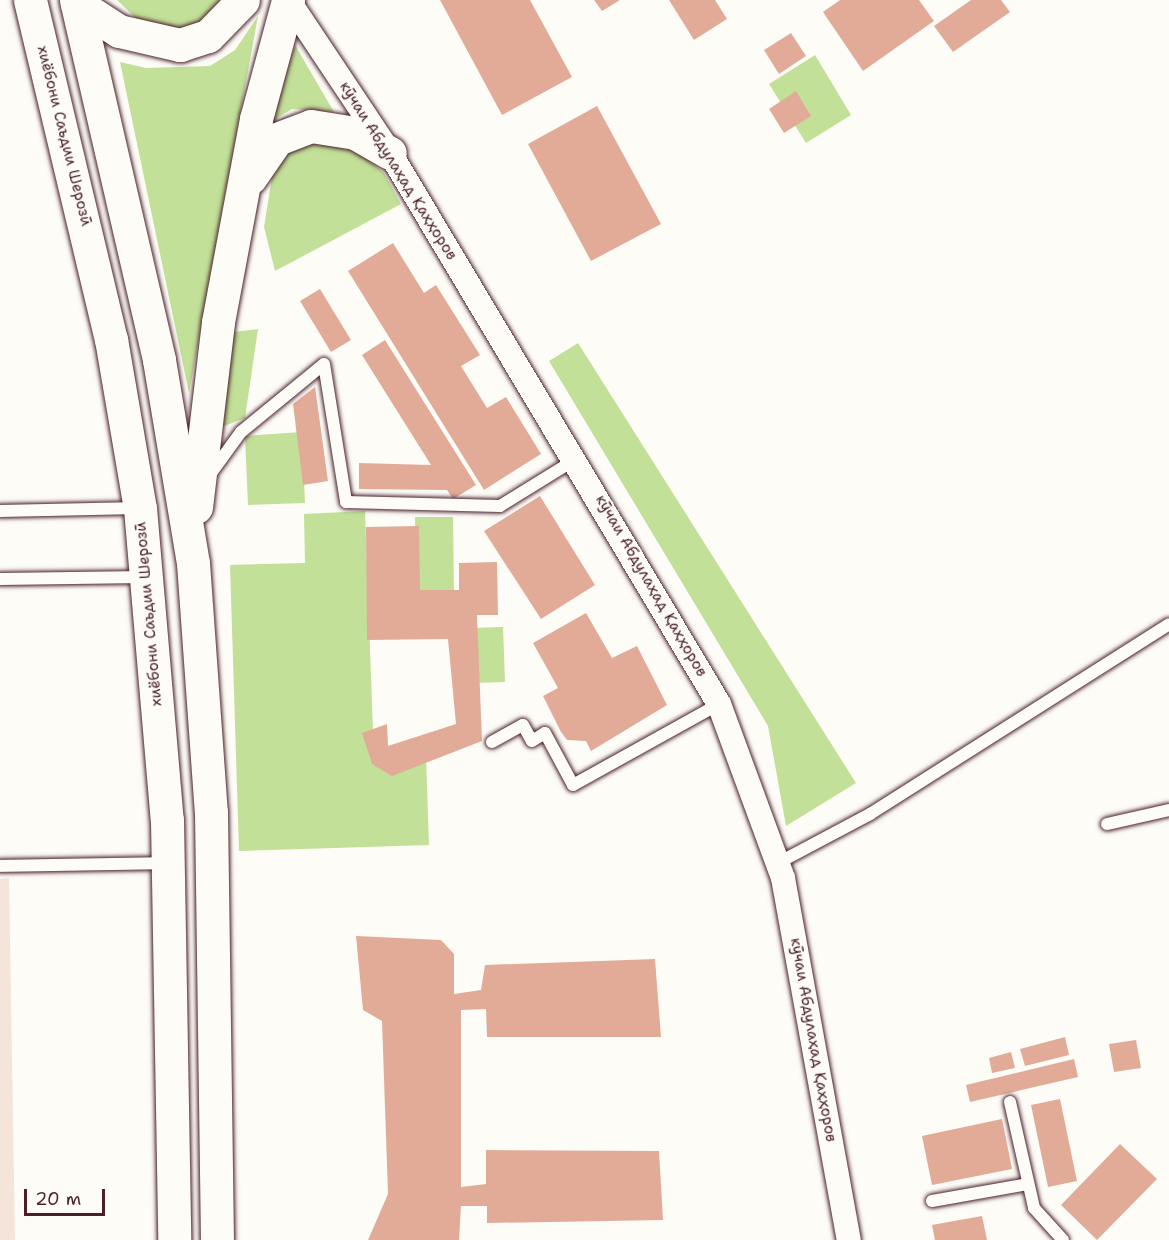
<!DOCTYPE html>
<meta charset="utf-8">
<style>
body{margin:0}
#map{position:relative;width:1169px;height:1240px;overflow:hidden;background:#fdfcf7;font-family:"Shantell Sans",sans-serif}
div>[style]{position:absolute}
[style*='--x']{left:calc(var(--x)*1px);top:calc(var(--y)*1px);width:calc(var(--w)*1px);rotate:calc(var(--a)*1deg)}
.built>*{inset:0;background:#f5e4da}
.green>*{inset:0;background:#c2e098}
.building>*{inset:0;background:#e2ab98}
.roads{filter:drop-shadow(0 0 2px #4a1f2b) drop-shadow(0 0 2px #4a1f2b)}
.service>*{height:12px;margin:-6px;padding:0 6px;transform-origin:6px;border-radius:6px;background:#fdfcf7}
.minor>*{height:24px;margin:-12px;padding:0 12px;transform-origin:12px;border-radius:12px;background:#fdfcf7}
.trunk>*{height:33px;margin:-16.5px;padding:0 16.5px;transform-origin:16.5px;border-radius:16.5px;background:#fdfcf7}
span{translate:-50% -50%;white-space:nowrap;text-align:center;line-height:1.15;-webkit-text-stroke:4.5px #fdfcf7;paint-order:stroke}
.street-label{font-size:15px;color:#4a1f2b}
.scale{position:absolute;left:24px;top:1189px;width:81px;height:27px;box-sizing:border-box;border:3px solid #4a1f2b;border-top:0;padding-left:8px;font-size:18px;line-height:21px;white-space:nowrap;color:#4a1f2b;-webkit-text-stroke:4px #fdfcf7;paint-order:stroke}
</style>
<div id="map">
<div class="built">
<i style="clip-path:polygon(9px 878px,15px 1240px,0 1240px,0 879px)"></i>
</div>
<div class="green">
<i style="clip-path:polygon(117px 0,227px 0,201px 23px,177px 31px,148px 30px)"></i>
<i style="clip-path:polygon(258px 16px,189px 393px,120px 62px,146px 68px,210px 66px,235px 50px)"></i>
<i style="clip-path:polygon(295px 45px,334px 112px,292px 109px,272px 121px)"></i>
<i style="clip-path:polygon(815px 55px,851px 115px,806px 143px,769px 84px)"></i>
<i style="clip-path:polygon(310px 143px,336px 144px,362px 155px,384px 173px,401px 204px,275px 271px,264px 227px,272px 177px,288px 152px)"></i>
<i style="clip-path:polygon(258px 329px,245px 418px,219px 428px,234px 332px)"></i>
<i style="clip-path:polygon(578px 343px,856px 783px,786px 826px,768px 726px,549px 361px)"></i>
<i style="clip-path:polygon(302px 432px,305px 503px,248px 505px,245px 436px)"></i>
<i style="clip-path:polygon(365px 511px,374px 759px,426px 757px,429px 845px,239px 851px,230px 565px,305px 563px,304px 514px)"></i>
<i style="clip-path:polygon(415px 517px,453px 517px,454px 601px,416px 601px)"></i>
<i style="clip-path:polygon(503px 627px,505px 682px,472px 683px,470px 628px)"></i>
</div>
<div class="building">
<i style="clip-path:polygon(440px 0,530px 0,572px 77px,502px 115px)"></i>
<i style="clip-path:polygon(594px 0,620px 0,602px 11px)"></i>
<i style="clip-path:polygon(669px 0,715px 0,727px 19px,694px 40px)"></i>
<i style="clip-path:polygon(840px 0,919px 0,934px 21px,863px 71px,823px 12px)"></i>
<i style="clip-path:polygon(971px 0,1001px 0,1010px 12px,953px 52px,934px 26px)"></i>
<i style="clip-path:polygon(791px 33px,806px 56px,779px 74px,764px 50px)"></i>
<i style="clip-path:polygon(796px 91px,811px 116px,784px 133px,769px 109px)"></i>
<i style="clip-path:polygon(597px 106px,661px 224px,591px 261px,528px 144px)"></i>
<i style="clip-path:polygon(393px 243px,424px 293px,436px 285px,480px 355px,461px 366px,487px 408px,506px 397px,541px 454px,484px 490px,348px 271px)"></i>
<i style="clip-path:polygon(320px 289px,351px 340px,331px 352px,300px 301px)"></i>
<i style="clip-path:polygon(385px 340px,476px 485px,453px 499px,447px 490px,359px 489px,359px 463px,431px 465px,362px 355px)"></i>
<i style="clip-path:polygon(315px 387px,328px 481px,303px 485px,293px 404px)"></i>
<i style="clip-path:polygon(540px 496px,595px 585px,541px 619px,484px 531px)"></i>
<i style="clip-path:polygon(419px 526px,420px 590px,459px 590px,459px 563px,497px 562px,498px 615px,477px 615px,482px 741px,392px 776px,372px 764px,362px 733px,387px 724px,388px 746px,456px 724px,448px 639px,367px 640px,366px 527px)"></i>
<i style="clip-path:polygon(586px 613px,612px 658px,637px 646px,667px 705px,591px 751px,586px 741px,567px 740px,561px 732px,543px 696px,558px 688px,533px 643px)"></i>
<i style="clip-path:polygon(356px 936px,441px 940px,454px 954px,454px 994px,481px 990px,485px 965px,655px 959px,661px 1037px,487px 1037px,486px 1009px,461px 1010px,461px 1187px,486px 1184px,486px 1150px,659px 1151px,663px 1220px,487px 1223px,487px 1206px,461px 1206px,459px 1240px,368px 1240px,388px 1194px,382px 1021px,363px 1010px)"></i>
<i style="clip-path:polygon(1065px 1037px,1069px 1055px,1025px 1066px,1020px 1049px)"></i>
<i style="clip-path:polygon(1136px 1040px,1141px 1068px,1114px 1072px,1109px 1044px)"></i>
<i style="clip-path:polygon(1011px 1052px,1015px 1068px,992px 1073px,989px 1058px)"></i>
<i style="clip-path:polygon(1074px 1059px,1078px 1077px,970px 1102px,966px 1085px)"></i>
<i style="clip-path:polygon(1060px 1099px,1077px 1181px,1048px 1187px,1031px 1105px)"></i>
<i style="clip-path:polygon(1002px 1119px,1012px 1169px,932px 1185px,922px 1136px)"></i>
<i style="clip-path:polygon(1120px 1144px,1157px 1179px,1097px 1240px,1061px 1205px)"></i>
<i style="clip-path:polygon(982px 1216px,987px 1240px,935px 1240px,932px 1225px)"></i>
</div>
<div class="roads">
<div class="service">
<i style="--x:209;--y:476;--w:54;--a:-54"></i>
<i style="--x:241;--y:432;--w:107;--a:-39.3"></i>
<i style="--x:324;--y:364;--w:140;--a:80.9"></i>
<i style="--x:346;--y:502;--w:154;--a:1.5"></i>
<i style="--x:500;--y:506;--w:89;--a:-31.7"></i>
<i style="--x:0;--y:511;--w:139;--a:-1.2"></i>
<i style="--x:0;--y:579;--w:144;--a:-0.8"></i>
<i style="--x:492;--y:742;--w:35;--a:-29"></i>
<i style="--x:523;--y:725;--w:18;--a:61"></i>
<i style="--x:532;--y:741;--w:15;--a:-32"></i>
<i style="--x:545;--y:733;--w:59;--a:61.7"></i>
<i style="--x:573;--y:785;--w:167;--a:-29"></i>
<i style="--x:1107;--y:824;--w:64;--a:-12.7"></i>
<i style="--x:778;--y:863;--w:104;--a:-28"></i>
<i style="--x:870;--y:814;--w:354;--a:-32.4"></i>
<i style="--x:0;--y:866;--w:167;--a:-1"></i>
<i style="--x:1010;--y:1102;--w:109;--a:77.2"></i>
<i style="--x:1034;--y:1208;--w:43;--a:47.8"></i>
<i style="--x:932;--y:1201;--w:97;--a:-10"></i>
</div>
<div class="minor">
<i style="--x:288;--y:0;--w:184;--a:56.3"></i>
<i style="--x:390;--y:153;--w:642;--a:59.16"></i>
<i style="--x:719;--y:704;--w:185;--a:69.8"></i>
<i style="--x:783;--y:878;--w:368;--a:79.7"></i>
</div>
<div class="trunk">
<i style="--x:30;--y:0;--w:349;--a:76.6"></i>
<i style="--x:111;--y:339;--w:171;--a:80.3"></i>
<i style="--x:140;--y:508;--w:313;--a:85.1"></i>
<i style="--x:167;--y:820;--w:420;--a:89"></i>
<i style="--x:76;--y:0;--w:369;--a:77"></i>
<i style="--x:159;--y:360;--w:206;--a:80.5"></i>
<i style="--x:193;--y:563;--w:250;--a:85.9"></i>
<i style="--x:211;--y:812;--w:428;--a:89.2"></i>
<i style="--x:77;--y:4;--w:50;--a:32.7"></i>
<i style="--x:119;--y:31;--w:63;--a:12.9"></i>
<i style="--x:180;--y:45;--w:29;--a:-18"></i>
<i style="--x:208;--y:36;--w:50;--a:-45.8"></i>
<i style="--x:250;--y:178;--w:47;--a:-55.3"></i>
<i style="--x:277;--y:139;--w:36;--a:-21"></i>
<i style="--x:311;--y:126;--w:45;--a:9"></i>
<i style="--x:355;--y:133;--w:40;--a:29.7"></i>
<i style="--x:196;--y:507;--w:186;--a:-83.2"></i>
<i style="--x:218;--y:322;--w:207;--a:-79.4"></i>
<i style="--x:256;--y:119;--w:123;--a:-74.9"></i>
</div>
</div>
<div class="street-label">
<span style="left:64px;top:136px;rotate:76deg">хиёбони Саъдии Шерозӣ</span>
<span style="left:398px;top:171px;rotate:58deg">кӯчаи Абдулаҳад Қаҳҳоров</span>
<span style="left:651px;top:586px;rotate:60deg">кӯчаи Абдулаҳад Қаҳҳоров</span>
<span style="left:149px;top:614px;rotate:-95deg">хиёбони Саъдии Шерозӣ</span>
<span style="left:813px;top:1040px;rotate:80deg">кӯчаи Абдулаҳад Қаҳҳоров</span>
</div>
<div class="scale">20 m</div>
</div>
